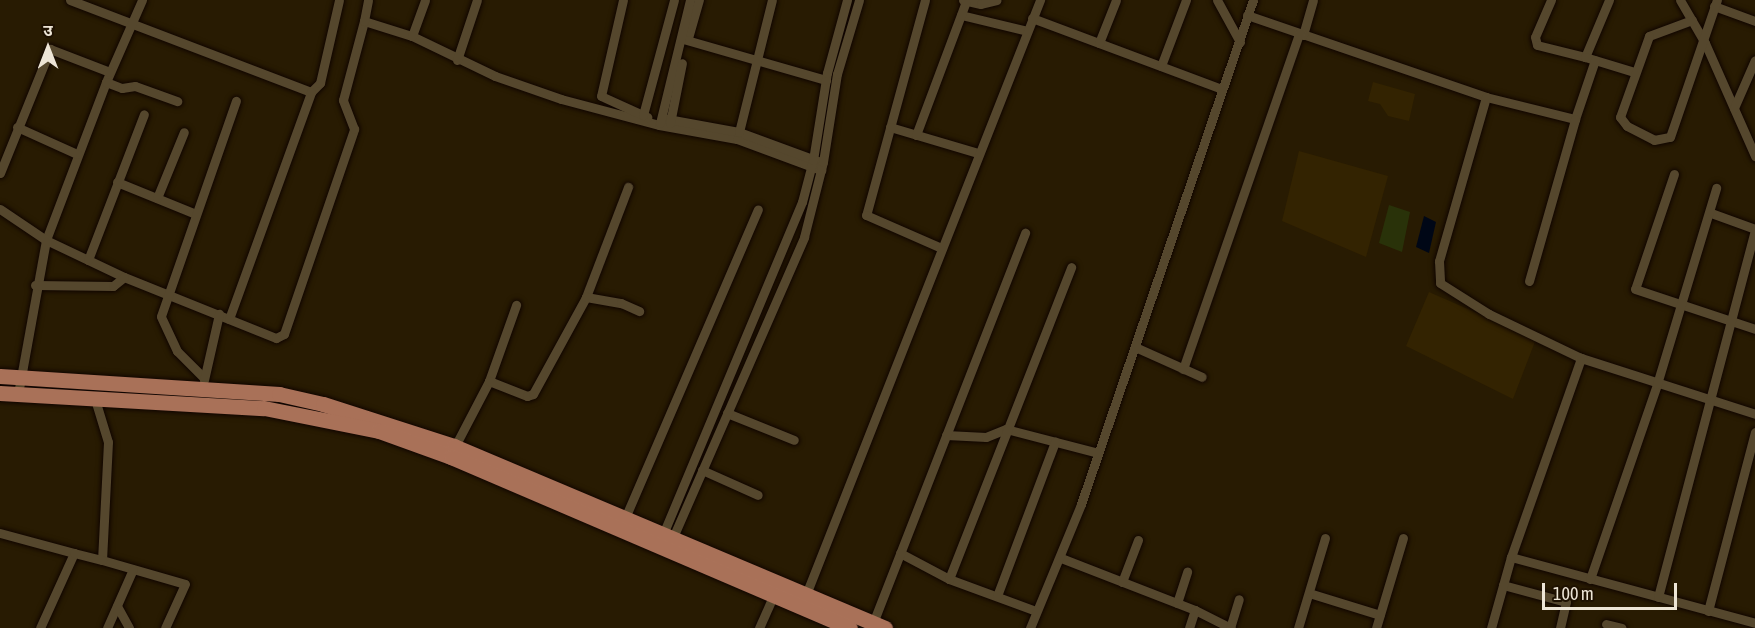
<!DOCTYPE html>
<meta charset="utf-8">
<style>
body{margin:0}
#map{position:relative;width:1755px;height:628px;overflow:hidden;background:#281b02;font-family:"Asap Condensed","Noto Sans Devanagari",sans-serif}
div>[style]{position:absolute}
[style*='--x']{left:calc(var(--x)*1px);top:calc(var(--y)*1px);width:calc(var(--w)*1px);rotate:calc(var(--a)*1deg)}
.built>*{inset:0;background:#332301}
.green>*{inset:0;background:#293209}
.water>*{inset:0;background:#000716}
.roads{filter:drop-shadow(0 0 2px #100500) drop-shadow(0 0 2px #100500)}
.street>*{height:9px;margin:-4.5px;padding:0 4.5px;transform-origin:4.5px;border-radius:4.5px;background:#55472d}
.primary>*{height:15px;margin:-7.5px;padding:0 7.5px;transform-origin:7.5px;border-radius:7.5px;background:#a97158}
span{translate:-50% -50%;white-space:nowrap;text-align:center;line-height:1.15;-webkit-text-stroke:4.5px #1e1100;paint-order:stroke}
.north{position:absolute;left:18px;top:18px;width:60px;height:60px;-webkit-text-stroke:4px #1e1100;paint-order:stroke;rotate:0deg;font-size:16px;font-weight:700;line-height:24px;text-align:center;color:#ede5d6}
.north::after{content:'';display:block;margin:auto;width:21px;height:27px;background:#ede5d6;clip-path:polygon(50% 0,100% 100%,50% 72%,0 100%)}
.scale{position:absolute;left:1542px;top:583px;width:135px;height:27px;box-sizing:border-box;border:3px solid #ede5d6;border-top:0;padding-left:8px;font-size:18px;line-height:21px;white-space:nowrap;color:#ede5d6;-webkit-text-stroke:4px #1e1100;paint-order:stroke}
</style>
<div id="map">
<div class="built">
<i style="clip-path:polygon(1373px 82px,1415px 94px,1409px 121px,1388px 116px,1380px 104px,1368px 101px)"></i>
<i style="clip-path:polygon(1299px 151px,1388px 176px,1366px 257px,1282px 221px)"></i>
<i style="clip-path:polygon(1429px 292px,1536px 339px,1513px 399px,1406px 346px)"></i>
</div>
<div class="green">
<i style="clip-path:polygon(1389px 205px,1410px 212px,1402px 252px,1379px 243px)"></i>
</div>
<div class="water">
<i style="clip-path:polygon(1424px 216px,1436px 222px,1429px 253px,1416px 247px)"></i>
</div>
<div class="roads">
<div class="street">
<i style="--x:70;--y:0;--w:258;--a:20.9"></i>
<i style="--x:311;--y:92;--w:13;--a:-45"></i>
<i style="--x:320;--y:83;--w:85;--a:-77.1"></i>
<i style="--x:142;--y:0;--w:90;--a:113.7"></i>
<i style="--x:106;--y:82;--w:169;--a:110.8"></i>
<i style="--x:46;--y:240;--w:86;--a:25.4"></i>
<i style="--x:124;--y:277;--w:164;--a:21.9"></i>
<i style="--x:276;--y:338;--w:9;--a:-27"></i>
<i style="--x:284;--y:334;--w:217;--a:-71.1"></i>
<i style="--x:354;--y:129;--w:31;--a:-111"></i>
<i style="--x:343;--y:100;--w:82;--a:-75.1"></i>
<i style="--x:364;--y:21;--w:50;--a:17.4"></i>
<i style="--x:412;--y:36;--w:92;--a:25.7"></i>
<i style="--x:495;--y:76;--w:70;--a:19.2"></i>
<i style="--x:561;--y:99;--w:101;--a:14.9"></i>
<i style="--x:659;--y:125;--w:79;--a:10.2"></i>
<i style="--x:737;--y:139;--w:90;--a:20.3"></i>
<i style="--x:623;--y:0;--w:98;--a:102.9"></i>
<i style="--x:601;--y:96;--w:51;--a:24.5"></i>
<i style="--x:925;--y:0;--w:223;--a:105.3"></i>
<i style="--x:866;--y:215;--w:82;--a:23.7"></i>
<i style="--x:963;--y:0;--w:18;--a:13"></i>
<i style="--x:981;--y:4;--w:16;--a:-14"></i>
<i style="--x:1217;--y:0;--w:48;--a:61.3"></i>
<i style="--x:1551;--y:0;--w:40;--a:113.4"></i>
<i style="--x:1535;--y:37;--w:8;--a:76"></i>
<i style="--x:1537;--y:45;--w:49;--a:14"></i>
<i style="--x:1609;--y:0;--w:62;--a:112.8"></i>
<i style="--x:1585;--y:57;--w:51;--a:17"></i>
<i style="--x:1680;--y:0;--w:50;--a:59.8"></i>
<i style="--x:1705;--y:43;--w:124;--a:66.1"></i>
<i style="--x:1714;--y:6;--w:44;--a:20.1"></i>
<i style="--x:961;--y:15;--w:68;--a:13.6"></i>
<i style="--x:1247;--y:15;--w:253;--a:18.9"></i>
<i style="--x:1486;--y:97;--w:92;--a:13.9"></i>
<i style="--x:1575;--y:119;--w:62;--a:-71.3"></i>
<i style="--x:1032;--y:18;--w:203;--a:20.5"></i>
<i style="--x:1692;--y:20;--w:46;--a:159.6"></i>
<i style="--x:1649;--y:36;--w:86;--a:109.7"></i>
<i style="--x:1620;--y:117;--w:11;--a:52"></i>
<i style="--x:1627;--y:126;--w:30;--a:27"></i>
<i style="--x:1654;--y:140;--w:16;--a:-11"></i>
<i style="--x:1670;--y:137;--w:145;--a:-71.1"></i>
<i style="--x:364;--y:21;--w:21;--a:-79"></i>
<i style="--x:1303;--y:35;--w:36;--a:-74"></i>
<i style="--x:412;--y:36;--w:38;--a:-70"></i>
<i style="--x:688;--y:38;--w:40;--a:-74"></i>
<i style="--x:683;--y:39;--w:149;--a:16"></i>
<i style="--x:1099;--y:43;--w:46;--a:-68.4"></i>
<i style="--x:457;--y:60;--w:63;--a:-71.6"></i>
<i style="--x:1161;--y:66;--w:71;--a:-69.3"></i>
<i style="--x:106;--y:82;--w:17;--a:21"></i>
<i style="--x:122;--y:88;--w:13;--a:-9"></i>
<i style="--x:135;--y:86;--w:45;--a:19.7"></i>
<i style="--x:1486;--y:97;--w:171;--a:106"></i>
<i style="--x:1439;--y:261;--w:22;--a:87"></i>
<i style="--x:1440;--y:283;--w:58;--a:32.3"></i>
<i style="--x:1489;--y:314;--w:102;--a:25.6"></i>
<i style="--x:1581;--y:358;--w:183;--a:17.8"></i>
<i style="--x:1734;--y:108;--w:52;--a:-66.4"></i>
<i style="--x:643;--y:115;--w:119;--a:-74.9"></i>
<i style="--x:662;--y:118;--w:78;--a:10.3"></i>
<i style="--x:739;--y:132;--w:84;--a:20.2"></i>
<i style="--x:660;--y:123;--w:127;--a:-76.3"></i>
<i style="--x:670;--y:123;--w:61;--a:-78.7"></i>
<i style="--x:17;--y:127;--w:66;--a:24.2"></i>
<i style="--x:890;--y:127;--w:92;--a:16.5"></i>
<i style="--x:739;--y:132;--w:136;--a:-76"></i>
<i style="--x:916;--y:135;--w:143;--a:-69.5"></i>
<i style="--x:0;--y:173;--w:134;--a:-68"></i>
<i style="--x:50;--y:49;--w:64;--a:21"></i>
<i style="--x:1674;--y:174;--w:121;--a:108.7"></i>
<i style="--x:1635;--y:289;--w:126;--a:18.4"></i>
<i style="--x:117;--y:182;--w:85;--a:22.1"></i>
<i style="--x:157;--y:198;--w:71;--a:-67.8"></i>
<i style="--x:0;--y:209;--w:55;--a:34"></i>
<i style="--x:46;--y:240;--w:157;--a:100.3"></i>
<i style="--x:1711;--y:213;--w:47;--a:20"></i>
<i style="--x:88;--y:260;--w:156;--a:-69"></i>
<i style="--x:1529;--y:281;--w:168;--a:-74.1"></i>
<i style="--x:35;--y:285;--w:78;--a:0.7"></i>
<i style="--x:113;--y:286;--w:14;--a:-39"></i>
<i style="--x:586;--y:297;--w:118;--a:-69.1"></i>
<i style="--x:229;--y:319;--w:241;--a:-70.1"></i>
<i style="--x:1135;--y:347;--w:73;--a:24.1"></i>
<i style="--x:1183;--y:369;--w:355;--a:-70.9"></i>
<i style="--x:204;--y:378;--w:38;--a:-135"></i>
<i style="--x:177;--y:351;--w:38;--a:-115"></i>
<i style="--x:161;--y:316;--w:228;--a:-70.8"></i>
<i style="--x:204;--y:380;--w:68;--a:-77.2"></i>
<i style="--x:489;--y:381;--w:81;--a:-70.4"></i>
<i style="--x:94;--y:396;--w:48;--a:73.1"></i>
<i style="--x:108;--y:442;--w:118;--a:92.9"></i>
<i style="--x:102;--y:560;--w:86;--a:16.1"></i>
<i style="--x:185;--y:584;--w:48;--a:114.4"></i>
<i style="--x:727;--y:413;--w:72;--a:21.9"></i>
<i style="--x:946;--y:435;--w:40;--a:2.9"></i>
<i style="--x:986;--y:437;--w:22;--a:-22"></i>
<i style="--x:1006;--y:429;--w:95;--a:14.6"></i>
<i style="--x:453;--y:450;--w:78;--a:-62.4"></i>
<i style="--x:489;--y:381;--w:41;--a:21.5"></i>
<i style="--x:527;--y:396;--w:6;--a:-18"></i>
<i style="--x:533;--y:394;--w:111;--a:-61.3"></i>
<i style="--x:586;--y:297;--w:36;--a:10"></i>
<i style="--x:621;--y:303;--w:20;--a:24"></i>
<i style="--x:702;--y:470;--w:61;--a:24.1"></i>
<i style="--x:625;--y:518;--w:336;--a:-66.7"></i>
<i style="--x:0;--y:533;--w:77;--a:15.1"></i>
<i style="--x:74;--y:553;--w:82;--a:114.4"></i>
<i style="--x:661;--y:539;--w:365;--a:-67.3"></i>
<i style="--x:802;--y:202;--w:43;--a:-75.3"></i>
<i style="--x:813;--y:160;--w:88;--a:-80.9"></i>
<i style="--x:827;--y:73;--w:76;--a:-74.7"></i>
<i style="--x:671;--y:542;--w:333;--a:-66.4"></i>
<i style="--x:804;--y:237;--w:77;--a:-75.8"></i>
<i style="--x:823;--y:162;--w:89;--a:-81"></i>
<i style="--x:837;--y:74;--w:77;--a:-73.4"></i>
<i style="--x:74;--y:553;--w:29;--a:14"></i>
<i style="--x:900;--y:553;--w:55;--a:28"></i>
<i style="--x:949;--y:579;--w:93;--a:20.2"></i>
<i style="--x:1511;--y:557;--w:253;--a:15.1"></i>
<i style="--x:1061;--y:558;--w:144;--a:21.2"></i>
<i style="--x:1195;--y:610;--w:40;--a:26.6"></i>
<i style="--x:949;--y:579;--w:335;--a:-68.6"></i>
<i style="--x:1590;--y:579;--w:206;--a:-71"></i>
<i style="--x:1657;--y:384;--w:205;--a:-73.2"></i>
<i style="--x:1122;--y:582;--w:45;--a:-69.1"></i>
<i style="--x:1503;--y:585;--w:65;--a:15.1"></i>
<i style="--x:1566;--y:602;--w:27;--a:103"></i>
<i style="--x:1309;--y:593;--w:74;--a:17.2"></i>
<i style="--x:997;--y:596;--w:165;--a:-69.4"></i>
<i style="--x:805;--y:597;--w:642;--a:-68.51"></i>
<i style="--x:1658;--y:597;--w:380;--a:-75.2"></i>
<i style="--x:1177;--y:603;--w:33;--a:-72"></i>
<i style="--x:117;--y:606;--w:25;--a:61"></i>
<i style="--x:1708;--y:611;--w:185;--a:-75.3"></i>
<i style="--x:873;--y:623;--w:419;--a:-68.7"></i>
<i style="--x:1606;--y:624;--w:16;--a:14"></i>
<i style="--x:107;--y:628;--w:64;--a:-66.2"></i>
<i style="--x:759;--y:628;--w:35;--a:-66"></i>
<i style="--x:1030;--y:628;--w:134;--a:-67.6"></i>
<i style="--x:1081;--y:504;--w:533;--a:-71.16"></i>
<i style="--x:1189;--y:628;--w:19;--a:-72"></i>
<i style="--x:1230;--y:628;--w:30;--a:-73"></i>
<i style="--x:1298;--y:628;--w:94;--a:-73.3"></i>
<i style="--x:1376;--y:628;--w:94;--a:-73.3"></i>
<i style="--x:1491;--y:628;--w:74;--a:-74.3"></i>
<i style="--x:1511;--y:557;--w:211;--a:-70.6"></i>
</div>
<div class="primary">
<i style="--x:0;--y:376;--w:280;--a:3.7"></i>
<i style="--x:279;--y:394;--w:45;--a:12.8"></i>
<i style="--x:323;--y:404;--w:138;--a:17.8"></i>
<i style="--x:454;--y:446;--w:468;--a:22.9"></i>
<i style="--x:0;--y:393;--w:264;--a:3.3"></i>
<i style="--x:264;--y:408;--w:117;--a:11.3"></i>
<i style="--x:379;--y:431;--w:77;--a:19.9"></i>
<i style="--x:451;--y:457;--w:434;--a:23.2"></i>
</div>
</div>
<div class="north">उ</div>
<div class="scale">100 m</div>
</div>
